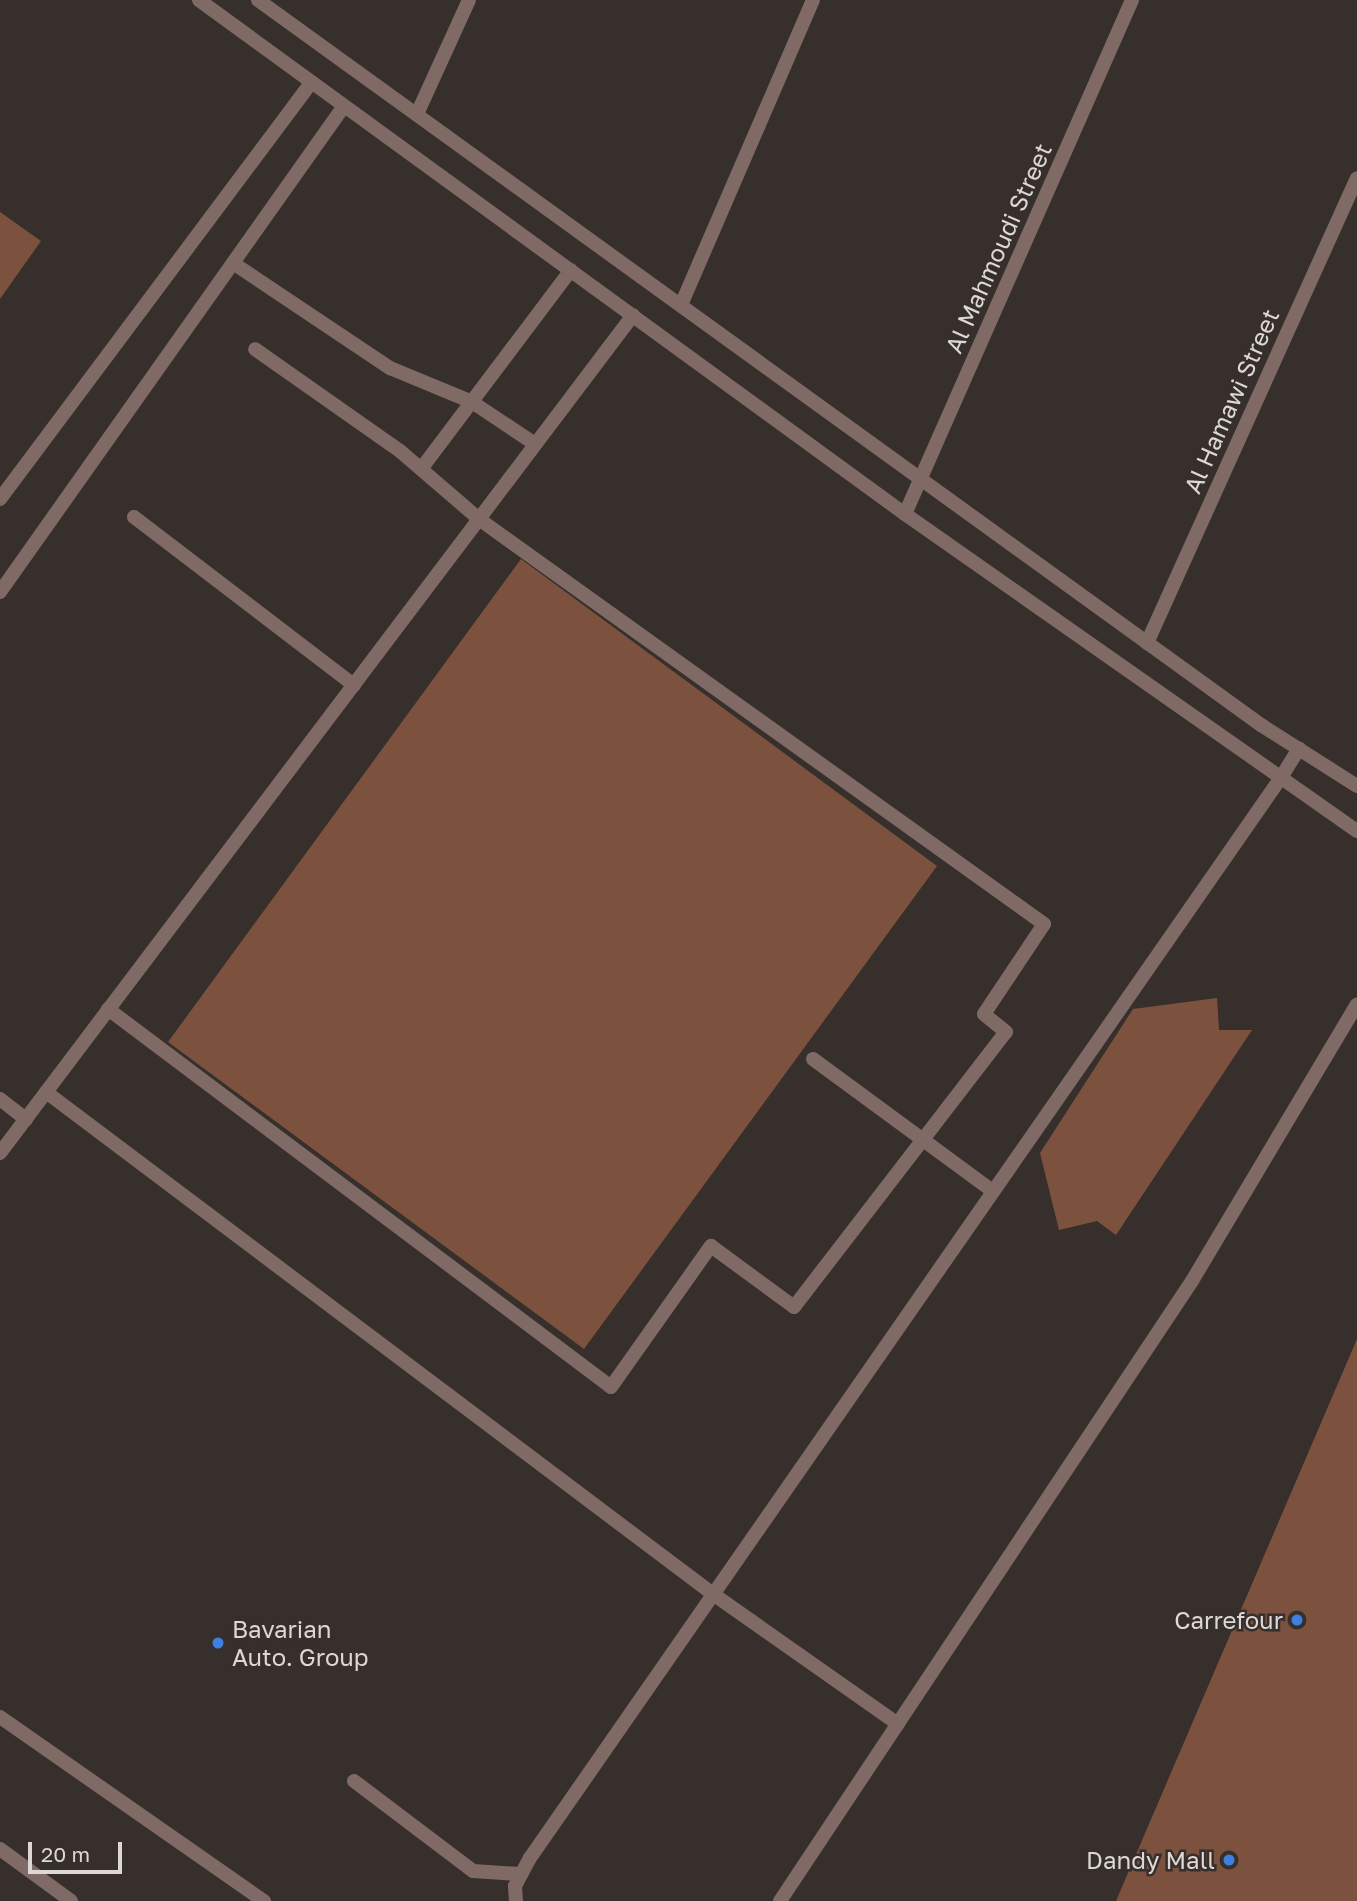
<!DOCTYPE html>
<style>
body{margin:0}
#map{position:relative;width:1357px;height:1901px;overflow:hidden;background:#372f2c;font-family:"Golos Text",sans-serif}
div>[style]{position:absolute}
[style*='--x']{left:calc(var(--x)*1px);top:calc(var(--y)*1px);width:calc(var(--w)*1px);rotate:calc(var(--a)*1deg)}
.building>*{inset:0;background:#7c513e}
.service>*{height:14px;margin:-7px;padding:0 7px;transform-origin:7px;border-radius:7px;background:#806a65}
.minor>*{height:14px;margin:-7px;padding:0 7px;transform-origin:7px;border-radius:7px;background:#806a65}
.tertiary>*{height:14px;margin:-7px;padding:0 7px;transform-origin:7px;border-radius:7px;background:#806a65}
.dots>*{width:19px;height:19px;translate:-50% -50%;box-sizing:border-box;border:4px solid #372f2c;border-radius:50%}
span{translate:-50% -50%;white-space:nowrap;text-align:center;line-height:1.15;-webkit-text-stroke:5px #372f2c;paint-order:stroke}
.street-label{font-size:24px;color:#ddd8d6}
.poi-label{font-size:24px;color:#ddd8d6}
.right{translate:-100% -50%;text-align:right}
.left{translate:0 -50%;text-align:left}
.scale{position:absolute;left:28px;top:1842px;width:94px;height:32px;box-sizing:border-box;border:4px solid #ddd8d6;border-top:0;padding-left:9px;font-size:21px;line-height:24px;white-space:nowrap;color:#ddd8d6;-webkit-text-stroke:5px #372f2c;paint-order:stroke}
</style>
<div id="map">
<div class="building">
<i style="clip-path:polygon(0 212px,41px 241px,0 299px)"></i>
<i style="clip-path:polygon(521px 559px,937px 866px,584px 1349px,168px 1042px)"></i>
<i style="clip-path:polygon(1217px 998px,1219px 1030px,1252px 1030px,1116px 1235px,1097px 1221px,1059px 1230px,1040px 1153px,1133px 1009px)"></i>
<i style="clip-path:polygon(1357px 1339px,1357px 1901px,1116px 1901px)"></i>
</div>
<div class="service">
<i style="--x:233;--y:263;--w:189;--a:33.8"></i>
<i style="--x:390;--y:368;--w:89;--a:22.5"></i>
<i style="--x:472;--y:402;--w:76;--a:33.7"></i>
<i style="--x:421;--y:469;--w:249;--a:-53"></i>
<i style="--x:0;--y:499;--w:519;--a:-53.22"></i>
<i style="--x:134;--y:517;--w:277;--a:37.4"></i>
<i style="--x:0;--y:592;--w:595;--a:-54.71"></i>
<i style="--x:108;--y:1009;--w:629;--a:36.92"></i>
<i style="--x:611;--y:1387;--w:173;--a:-54.7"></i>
<i style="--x:711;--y:1246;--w:103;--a:36.3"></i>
<i style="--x:794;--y:1307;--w:347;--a:-52.4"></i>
<i style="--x:1006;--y:1032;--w:28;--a:-141"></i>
<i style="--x:984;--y:1014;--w:108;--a:-56.3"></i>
<i style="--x:1044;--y:924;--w:695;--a:-144.37"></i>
<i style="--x:479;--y:519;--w:104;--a:-139.3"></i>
<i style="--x:400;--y:451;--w:177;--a:-144.9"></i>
<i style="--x:813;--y:1059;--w:223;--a:36.3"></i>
<i style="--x:46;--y:1092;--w:835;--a:36.97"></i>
<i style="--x:713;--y:1594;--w:226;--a:35.1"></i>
<i style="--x:0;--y:1099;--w:33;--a:38"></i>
<i style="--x:0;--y:1153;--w:1050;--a:-52.93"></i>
<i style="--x:0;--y:1717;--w:322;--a:34.9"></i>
<i style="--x:354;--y:1781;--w:149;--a:37.1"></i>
<i style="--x:473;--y:1871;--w:47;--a:3.7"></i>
<i style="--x:0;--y:1849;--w:88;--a:36.2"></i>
<i style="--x:516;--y:1901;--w:15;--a:-94"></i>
<i style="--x:515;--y:1886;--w:32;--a:-62"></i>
<i style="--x:530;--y:1858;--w:1314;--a:-55.2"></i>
<i style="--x:780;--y:1901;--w:744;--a:-56.4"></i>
<i style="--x:1192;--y:1281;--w:322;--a:-59.2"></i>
</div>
<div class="minor">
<i style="--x:417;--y:114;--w:125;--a:-65.5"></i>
<i style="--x:681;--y:305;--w:332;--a:-66.6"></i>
<i style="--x:905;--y:514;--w:562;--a:-66.17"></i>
<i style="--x:1147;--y:643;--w:510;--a:-65.7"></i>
</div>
<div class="tertiary">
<i style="--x:199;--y:0;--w:873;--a:36.06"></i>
<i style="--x:905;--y:514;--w:552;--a:35.04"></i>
<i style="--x:258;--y:0;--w:1238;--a:35.86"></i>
<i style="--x:1261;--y:725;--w:114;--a:32.4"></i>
<i style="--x:1280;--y:779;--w:36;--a:-58"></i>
</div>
<div class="dots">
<i style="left:1297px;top:1620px;background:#3f7fe0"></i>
<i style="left:218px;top:1643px;background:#3f7fe0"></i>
<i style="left:1229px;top:1860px;background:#3f7fe0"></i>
</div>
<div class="street-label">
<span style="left:998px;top:248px;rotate:-66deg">Al Mahmoudi Street</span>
<span style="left:1231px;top:401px;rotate:-66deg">Al Hamawi Street</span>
</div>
<div class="poi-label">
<span class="right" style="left:1283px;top:1620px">Carrefour</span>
<span class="left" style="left:232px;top:1643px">Bavarian<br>Auto. Group</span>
<span class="right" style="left:1215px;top:1860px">Dandy Mall</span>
</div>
<div class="scale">20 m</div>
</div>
